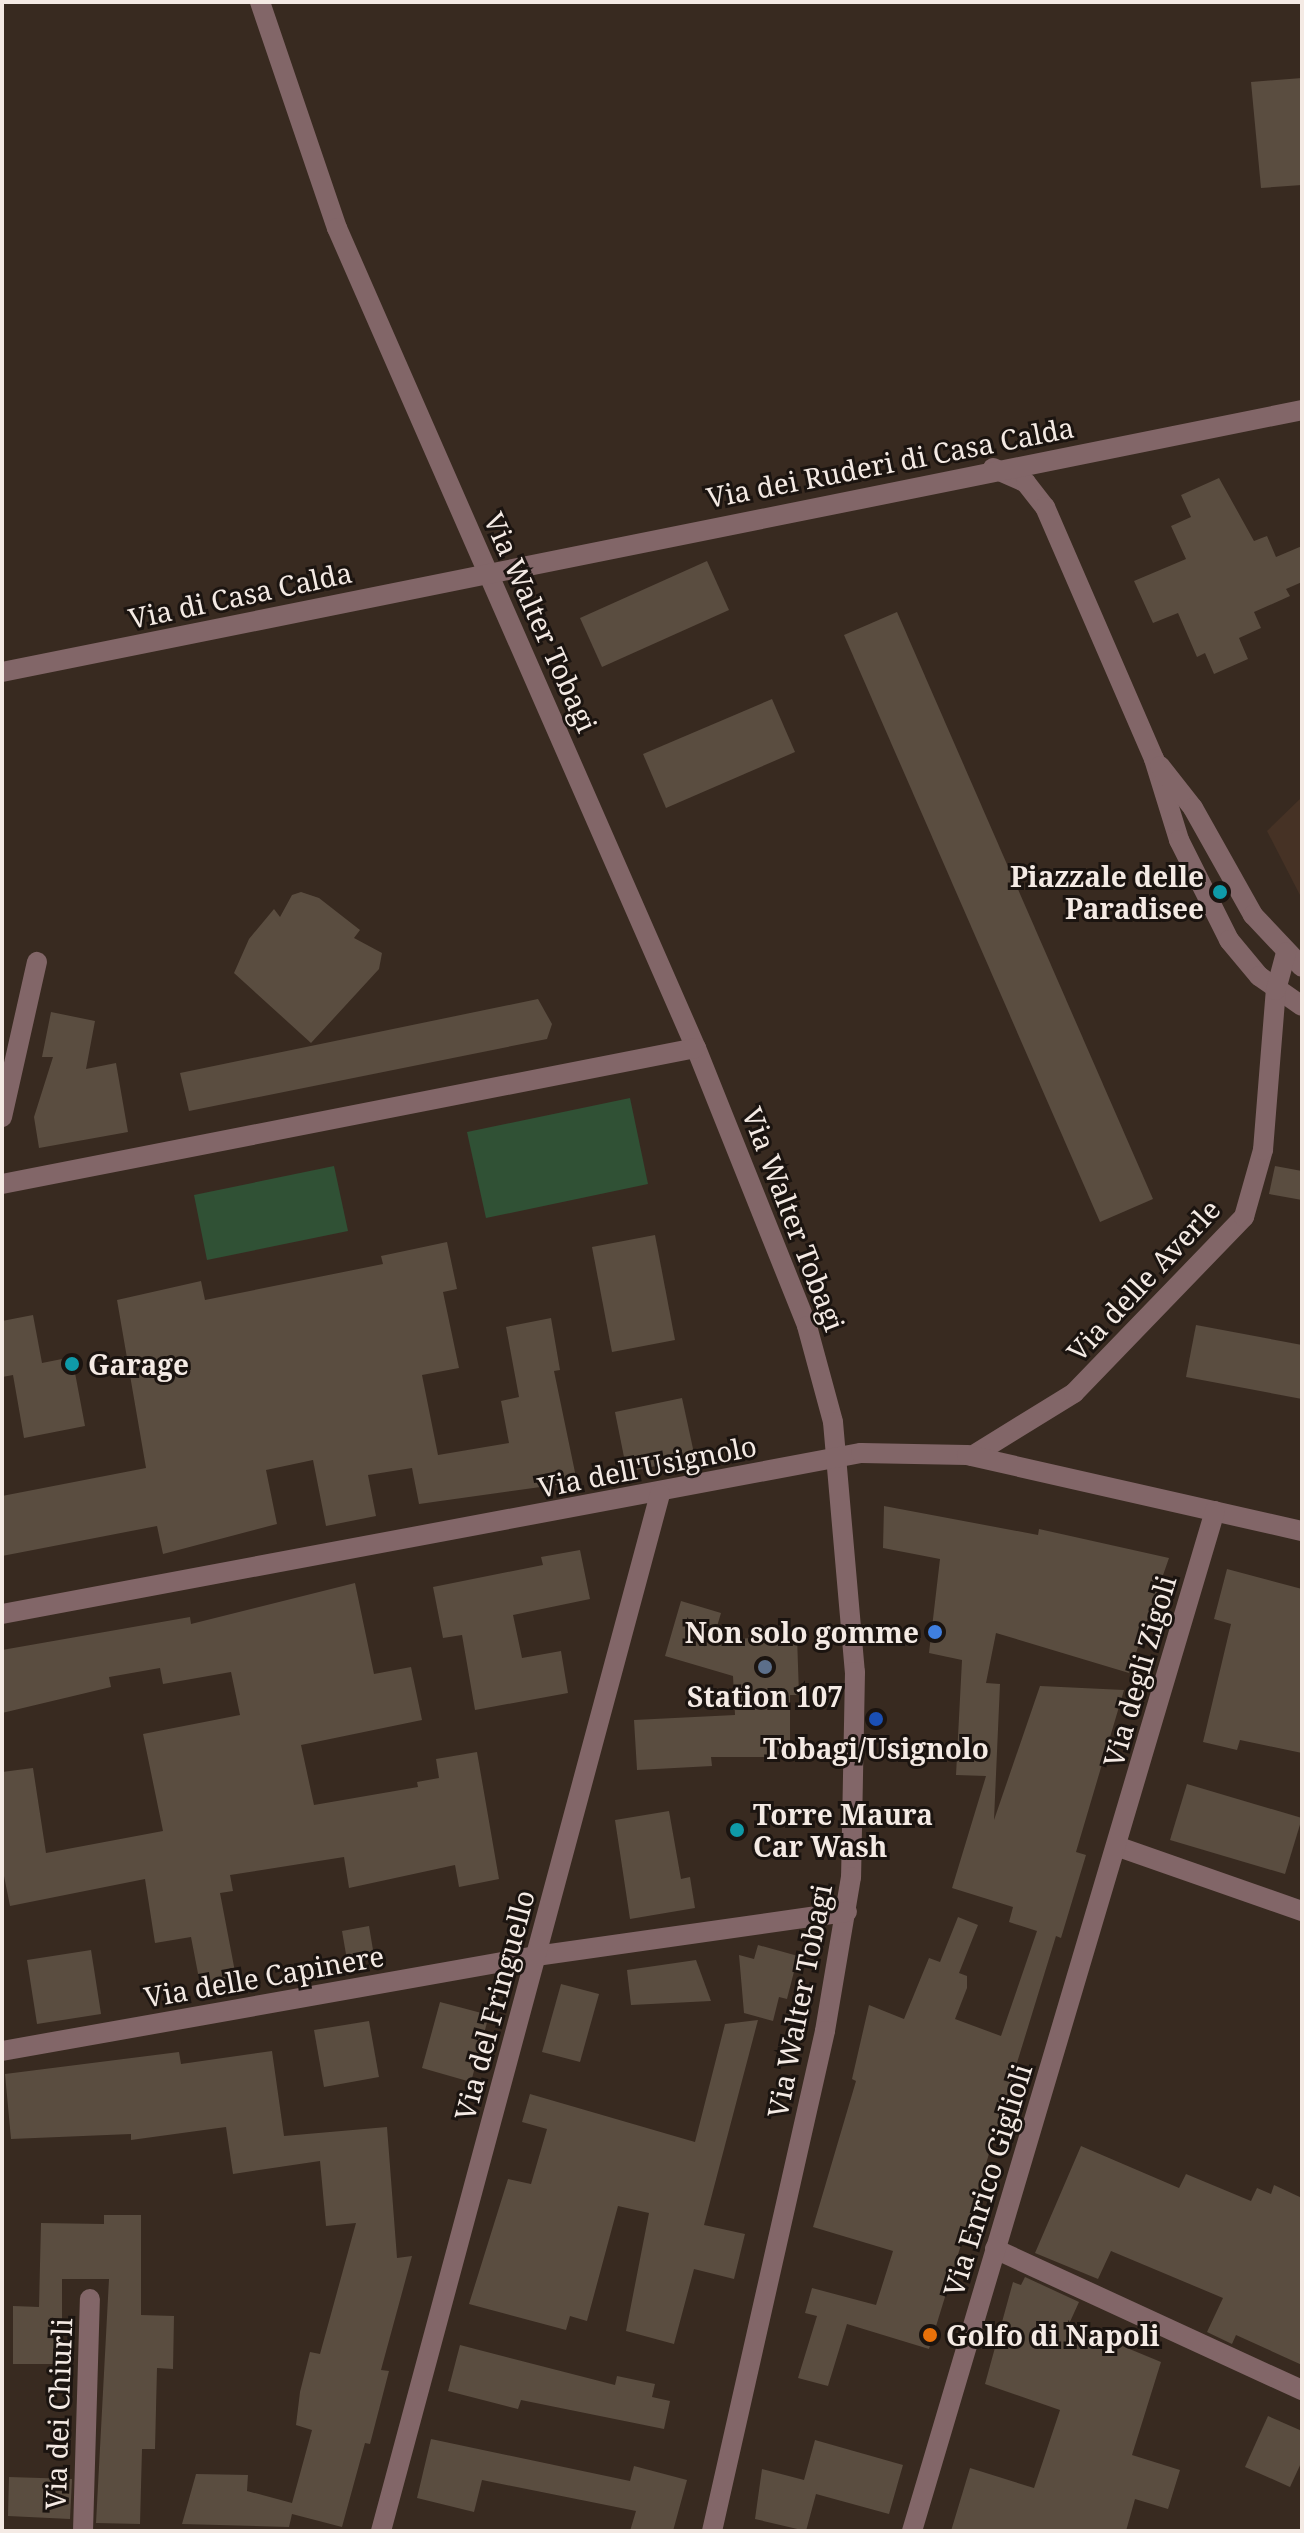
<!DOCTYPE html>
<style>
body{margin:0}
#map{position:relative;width:1304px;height:2533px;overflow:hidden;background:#382a20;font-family:"Noto Serif",serif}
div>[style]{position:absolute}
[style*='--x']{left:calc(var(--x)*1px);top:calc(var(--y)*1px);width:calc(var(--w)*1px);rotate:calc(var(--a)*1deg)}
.built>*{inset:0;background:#463225}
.green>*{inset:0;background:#305135}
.building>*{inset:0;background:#5a4d40}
.minor>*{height:20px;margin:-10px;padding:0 10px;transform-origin:10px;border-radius:10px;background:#826668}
.dots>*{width:22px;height:22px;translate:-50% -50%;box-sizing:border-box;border:4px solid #1b1410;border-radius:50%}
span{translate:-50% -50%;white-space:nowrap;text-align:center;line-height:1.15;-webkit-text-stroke:6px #1b1410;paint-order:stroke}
.street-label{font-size:28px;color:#f4eae4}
.poi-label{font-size:28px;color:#f4eae4;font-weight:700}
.right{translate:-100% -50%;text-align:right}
.left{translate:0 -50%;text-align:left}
.frame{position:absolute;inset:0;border:4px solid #f4eae4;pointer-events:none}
</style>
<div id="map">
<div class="built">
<i style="clip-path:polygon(1302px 797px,1302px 899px,1267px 831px)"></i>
</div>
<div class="green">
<i style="clip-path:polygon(630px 1098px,648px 1184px,486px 1218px,467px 1132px)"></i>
<i style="clip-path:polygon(334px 1166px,348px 1231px,207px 1260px,194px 1195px)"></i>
</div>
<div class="building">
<i style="clip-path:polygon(1302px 78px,1302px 185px,1261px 188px,1251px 82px)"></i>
<i style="clip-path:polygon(1219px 478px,1254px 541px,1267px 536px,1276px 557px,1302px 546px,1302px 582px,1286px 589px,1290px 596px,1254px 612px,1261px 628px,1239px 638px,1248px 659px,1214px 674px,1205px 653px,1197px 657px,1178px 613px,1153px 623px,1134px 581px,1186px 559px,1171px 526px,1191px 517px,1181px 495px)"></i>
<i style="clip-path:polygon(707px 561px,729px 610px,602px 667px,580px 618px)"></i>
<i style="clip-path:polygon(897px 612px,1153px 1199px,1100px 1222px,844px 635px)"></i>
<i style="clip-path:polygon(772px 699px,795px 752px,666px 808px,643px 754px)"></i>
<i style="clip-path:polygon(301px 892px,319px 898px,360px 930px,354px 938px,382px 953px,379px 969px,311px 1043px,234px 973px,249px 939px,274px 909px,280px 917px,292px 895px)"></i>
<i style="clip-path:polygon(538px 999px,552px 1024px,547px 1039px,189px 1111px,180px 1073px)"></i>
<i style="clip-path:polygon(51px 1012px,95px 1021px,86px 1069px,116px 1063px,128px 1132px,39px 1148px,34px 1117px,53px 1057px,42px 1057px)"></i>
<i style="clip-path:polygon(1275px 1166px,1302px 1171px,1302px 1200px,1269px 1194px)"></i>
<i style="clip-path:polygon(655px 1235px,675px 1340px,612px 1352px,592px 1247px)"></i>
<i style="clip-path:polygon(447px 1242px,457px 1289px,443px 1292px,459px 1368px,422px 1375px,438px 1455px,509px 1443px,501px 1401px,519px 1397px,506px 1327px,551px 1318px,560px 1370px,554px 1371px,577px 1482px,419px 1504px,412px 1468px,368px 1475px,376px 1516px,326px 1526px,313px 1460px,266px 1470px,277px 1524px,163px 1554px,157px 1526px,2px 1556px,2px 1496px,146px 1468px,117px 1300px,201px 1281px,205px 1300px,383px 1264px,381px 1256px)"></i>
<i style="clip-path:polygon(33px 1315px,42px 1363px,72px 1357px,85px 1426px,24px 1438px,13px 1375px,2px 1377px,2px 1321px)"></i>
<i style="clip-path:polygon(1196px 1325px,1302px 1345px,1302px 1399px,1186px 1377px)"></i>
<i style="clip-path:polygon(682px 1398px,695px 1458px,627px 1472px,615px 1412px)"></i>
<i style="clip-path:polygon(884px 1506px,1038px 1535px,1039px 1529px,1169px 1558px,1129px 1673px,996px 1633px,986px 1683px,1000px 1684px,994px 1820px,1040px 1686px,1124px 1690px,1076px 1852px,1086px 1855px,1061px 1938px,1056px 1936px,929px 2349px,847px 2324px,828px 2386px,798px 2378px,817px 2316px,805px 2313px,812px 2288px,876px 2305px,893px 2251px,813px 2227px,856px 2081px,852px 2079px,869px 2005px,904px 2019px,929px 1958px,940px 1962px,958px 1917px,978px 1925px,959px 1973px,967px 1976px,967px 1988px,955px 2019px,1001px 2036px,1037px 1931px,1009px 1922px,1013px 1907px,952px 1888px,986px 1776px,956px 1775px,962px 1660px,929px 1653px,940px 1559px,883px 1548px)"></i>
<i style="clip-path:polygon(580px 1550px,590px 1599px,513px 1615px,522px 1658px,561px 1651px,568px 1693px,475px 1710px,462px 1635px,443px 1638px,433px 1587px,543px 1565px,541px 1557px)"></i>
<i style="clip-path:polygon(1227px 1569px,1302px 1589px,1302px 1753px,1240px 1740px,1237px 1750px,1203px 1742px,1231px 1624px,1214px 1619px)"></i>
<i style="clip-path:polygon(355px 1583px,374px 1674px,411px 1667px,422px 1720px,301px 1745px,314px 1805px,418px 1787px,417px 1782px,439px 1778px,436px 1759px,477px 1752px,499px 1879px,459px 1887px,455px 1865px,349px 1888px,344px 1857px,230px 1875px,233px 1891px,220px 1893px,236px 1977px,200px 1984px,191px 1937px,155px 1943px,145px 1879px,10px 1906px,2px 1866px,2px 1772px,33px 1768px,46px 1853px,163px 1831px,143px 1734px,240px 1715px,231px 1672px,163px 1684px,160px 1668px,109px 1677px,111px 1687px,2px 1713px,2px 1650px,190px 1617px,191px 1624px)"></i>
<i style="clip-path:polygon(681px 1601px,721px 1613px,713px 1640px,797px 1636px,799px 1695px,790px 1695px,790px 1757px,711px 1757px,712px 1766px,637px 1770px,634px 1720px,735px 1715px,733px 1676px,665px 1656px)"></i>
<i style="clip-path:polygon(1187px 1784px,1302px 1818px,1285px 1874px,1170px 1840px)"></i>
<i style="clip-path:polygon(669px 1811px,681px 1879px,690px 1877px,695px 1908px,630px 1919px,615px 1820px)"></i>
<i style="clip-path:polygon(369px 1926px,374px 1956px,347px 1960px,342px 1931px)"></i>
<i style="clip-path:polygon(758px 1945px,798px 1956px,787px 1999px,779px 1997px,773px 2021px,744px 2013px,739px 1955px,754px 1959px)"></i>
<i style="clip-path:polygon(91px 1950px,101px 2014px,37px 2024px,27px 1960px)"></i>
<i style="clip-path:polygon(696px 1960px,711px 2001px,631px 2005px,627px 1970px)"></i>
<i style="clip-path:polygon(561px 1984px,599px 1994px,580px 2062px,542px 2052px)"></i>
<i style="clip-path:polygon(440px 2002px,489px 2015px,471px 2082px,422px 2068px)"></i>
<i style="clip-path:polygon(758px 2020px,704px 2225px,745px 2234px,734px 2279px,694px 2269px,674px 2344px,626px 2331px,649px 2213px,618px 2206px,587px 2321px,570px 2316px,566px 2330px,469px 2304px,508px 2179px,531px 2184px,547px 2129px,522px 2122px,530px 2094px,695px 2142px,725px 2024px)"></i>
<i style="clip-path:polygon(369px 2021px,379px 2077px,324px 2087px,314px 2030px)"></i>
<i style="clip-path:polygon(272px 2051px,284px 2136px,387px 2127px,397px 2258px,412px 2256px,381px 2370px,389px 2371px,370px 2444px,365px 2443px,342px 2527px,292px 2514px,289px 2527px,182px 2524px,196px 2474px,248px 2475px,247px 2491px,292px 2503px,312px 2430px,296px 2425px,300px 2392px,310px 2352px,320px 2354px,356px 2223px,326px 2226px,320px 2161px,233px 2174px,226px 2127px,131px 2140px,131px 2134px,11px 2139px,5px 2074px,179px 2052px,181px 2064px)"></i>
<i style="clip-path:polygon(1081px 2146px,1179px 2188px,1186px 2174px,1251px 2201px,1257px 2188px,1271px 2194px,1274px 2185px,1302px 2198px,1302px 2365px,1236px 2335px,1232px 2344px,1207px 2332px,1223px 2298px,1111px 2251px,1098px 2279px,1035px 2253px)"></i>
<i style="clip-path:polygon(104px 2215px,141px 2215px,141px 2315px,174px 2316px,173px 2369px,157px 2368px,155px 2449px,142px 2449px,140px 2524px,96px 2523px,109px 2279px,62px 2279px,62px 2364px,13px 2364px,13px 2306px,39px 2307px,41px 2223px,104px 2224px)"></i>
<i style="clip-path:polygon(1025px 2277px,1079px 2302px,1069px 2324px,1161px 2362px,1132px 2455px,1180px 2470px,1168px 2509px,1135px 2499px,1126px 2531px,951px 2531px,970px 2468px,1034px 2488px,1060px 2410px,985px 2384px,1013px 2282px,1021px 2285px)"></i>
<i style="clip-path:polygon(460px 2345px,615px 2385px,617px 2376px,655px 2384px,652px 2397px,670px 2401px,664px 2429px,521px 2400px,518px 2409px,448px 2391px)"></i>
<i style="clip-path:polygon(1268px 2416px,1302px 2431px,1302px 2461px,1290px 2487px,1245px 2467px)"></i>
<i style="clip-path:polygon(431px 2439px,630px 2481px,634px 2466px,687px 2480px,673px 2531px,630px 2531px,636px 2511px,482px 2480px,474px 2512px,417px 2498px)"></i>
<i style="clip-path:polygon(815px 2440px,903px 2465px,889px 2514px,816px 2494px,806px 2531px,755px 2519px,762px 2469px,804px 2480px)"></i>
<i style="clip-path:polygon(9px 2477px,72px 2479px,70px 2519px,8px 2516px)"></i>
</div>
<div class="minor">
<i style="--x:260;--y:2;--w:239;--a:71.2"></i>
<i style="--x:337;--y:228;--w:895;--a:66.36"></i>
<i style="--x:696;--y:1048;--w:299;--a:68.2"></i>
<i style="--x:807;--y:1326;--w:99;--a:74.8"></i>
<i style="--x:833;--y:1422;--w:251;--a:85"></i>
<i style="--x:855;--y:1672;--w:205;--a:91.1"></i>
<i style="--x:851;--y:1877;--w:156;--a:99.6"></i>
<i style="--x:825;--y:2031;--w:513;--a:102.73"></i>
<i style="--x:993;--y:468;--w:36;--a:24"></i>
<i style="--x:1026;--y:483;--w:31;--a:52"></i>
<i style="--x:1045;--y:507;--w:275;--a:66.6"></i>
<i style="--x:1154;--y:759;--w:85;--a:72.8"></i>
<i style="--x:1179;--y:840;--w:112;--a:63.4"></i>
<i style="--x:1229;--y:940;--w:47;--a:50.2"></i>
<i style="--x:1259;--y:976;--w:52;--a:34.9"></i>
<i style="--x:2;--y:672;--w:1326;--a:-11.39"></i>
<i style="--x:1160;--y:766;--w:53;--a:51.8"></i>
<i style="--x:1193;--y:808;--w:123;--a:60.7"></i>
<i style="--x:1253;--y:915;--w:71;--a:46.7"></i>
<i style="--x:2;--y:1117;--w:159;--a:-77.3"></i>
<i style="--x:2;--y:1184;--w:707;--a:-11.09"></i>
<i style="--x:972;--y:1456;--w:120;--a:-31.7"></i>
<i style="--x:1074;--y:1393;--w:245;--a:-46"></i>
<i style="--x:1244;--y:1217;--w:70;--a:-74.2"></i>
<i style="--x:1263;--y:1150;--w:161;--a:-85.4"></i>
<i style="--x:1276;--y:990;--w:39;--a:-75"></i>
<i style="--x:2;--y:1614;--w:874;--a:-10.62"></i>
<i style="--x:861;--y:1453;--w:106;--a:1.1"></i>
<i style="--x:967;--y:1455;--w:344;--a:12.8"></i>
<i style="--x:1116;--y:1846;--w:197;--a:19.3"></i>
<i style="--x:2;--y:2051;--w:542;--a:-10.09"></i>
<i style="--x:536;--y:1956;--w:314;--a:-8.1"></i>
<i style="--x:995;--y:2249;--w:338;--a:24.7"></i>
<i style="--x:83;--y:2531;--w:232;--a:-88.3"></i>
<i style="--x:381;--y:2531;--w:1074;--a:-74.94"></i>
<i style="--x:912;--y:2531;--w:1064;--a:-73.46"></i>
</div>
<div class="dots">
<i style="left:1220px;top:892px;background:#0f9aa8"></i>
<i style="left:72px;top:1364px;background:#0f9aa8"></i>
<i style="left:935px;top:1632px;background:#3f7fe0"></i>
<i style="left:765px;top:1667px;background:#5c6f8a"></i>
<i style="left:876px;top:1719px;background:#1a4fb4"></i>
<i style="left:737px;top:1830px;background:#0f9aa8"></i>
<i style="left:930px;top:2335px;background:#e8710a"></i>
</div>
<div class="street-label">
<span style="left:890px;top:462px;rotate:-11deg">Via dei Ruderi di Casa Calda</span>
<span style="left:240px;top:595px;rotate:-12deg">Via di Casa Calda</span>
<span style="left:541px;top:622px;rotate:66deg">Via Walter Tobagi</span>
<span style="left:794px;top:1219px;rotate:69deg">Via Walter Tobagi</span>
<span style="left:1143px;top:1280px;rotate:-47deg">Via delle Averle</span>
<span style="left:647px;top:1466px;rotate:-11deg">Via dell'Usignolo</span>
<span style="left:1139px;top:1671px;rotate:-74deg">Via degli Zigoli</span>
<span style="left:264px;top:1976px;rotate:-10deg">Via delle Capinere</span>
<span style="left:799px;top:2001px;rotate:-79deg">Via Walter Tobagi</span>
<span style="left:494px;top:2005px;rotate:-75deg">Via del Fringuello</span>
<span style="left:987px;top:2180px;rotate:-73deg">Via Enrico Giglioli</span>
<span style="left:58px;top:2414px;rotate:-88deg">Via dei Chiurli</span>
</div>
<div class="poi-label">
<span class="right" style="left:1204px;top:892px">Piazzale delle<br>Paradisee</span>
<span class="left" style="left:88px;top:1364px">Garage</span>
<span class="right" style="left:919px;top:1632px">Non solo gomme</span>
<span style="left:765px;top:1696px">Station 107</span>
<span style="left:876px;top:1748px">Tobagi/Usignolo</span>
<span class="left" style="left:753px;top:1830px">Torre Maura<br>Car Wash</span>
<span class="left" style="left:946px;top:2335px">Golfo di Napoli</span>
</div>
<div class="frame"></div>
</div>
